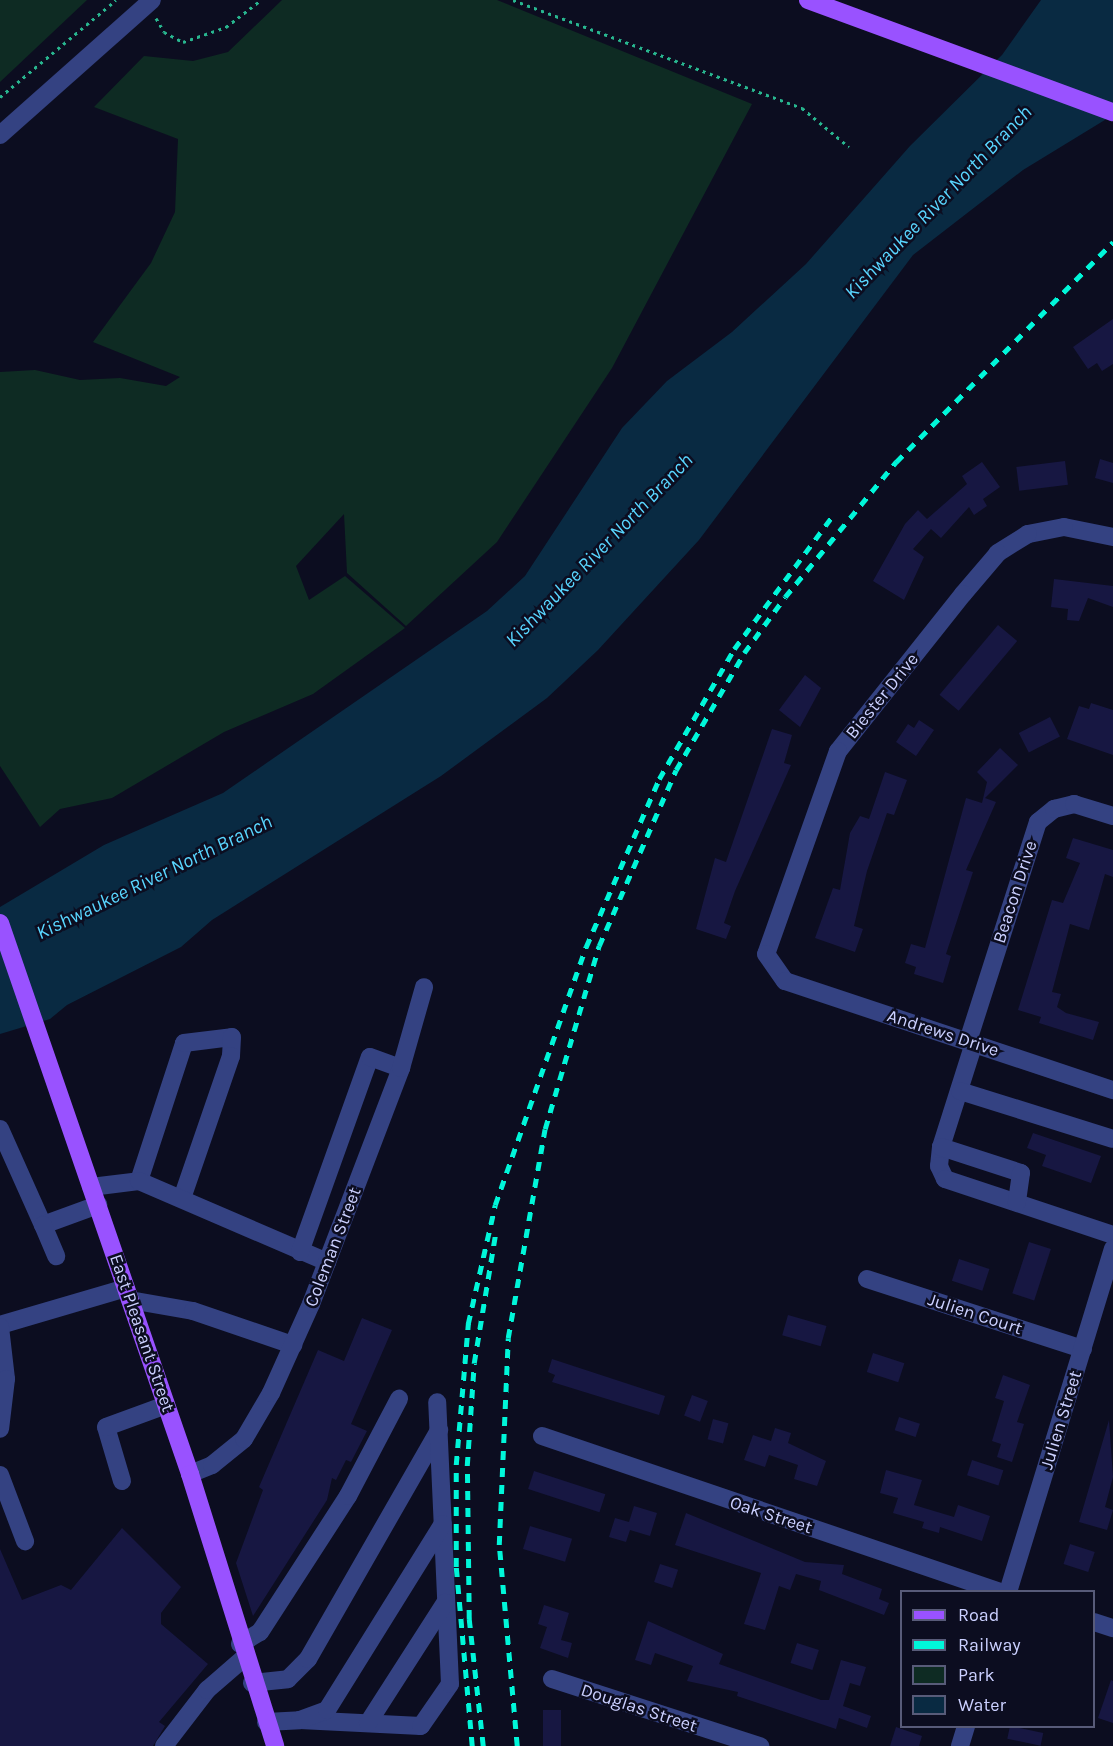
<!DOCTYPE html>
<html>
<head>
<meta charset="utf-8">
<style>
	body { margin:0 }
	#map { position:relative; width:1113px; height:1746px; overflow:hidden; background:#0c0d20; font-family:Karla,sans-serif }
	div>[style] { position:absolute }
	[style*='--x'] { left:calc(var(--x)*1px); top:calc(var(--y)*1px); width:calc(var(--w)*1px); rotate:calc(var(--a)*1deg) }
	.green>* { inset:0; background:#0e2b23 }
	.water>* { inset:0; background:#092a42 }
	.building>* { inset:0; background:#171742; transform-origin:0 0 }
	.path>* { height:3px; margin-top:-1.5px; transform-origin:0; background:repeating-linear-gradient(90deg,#28b68f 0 3px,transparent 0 7.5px) }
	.minor>* { height:18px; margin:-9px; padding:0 9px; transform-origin:9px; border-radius:9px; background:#344282 }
	.major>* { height:18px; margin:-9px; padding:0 9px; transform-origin:9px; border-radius:9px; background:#9952ff }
	.rail>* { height:4.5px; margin-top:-2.25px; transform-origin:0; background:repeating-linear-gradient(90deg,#00f6d9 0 9px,transparent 0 17px) }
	span { translate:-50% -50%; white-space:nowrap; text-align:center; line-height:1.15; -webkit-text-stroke:5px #0c0d20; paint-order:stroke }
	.street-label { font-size:18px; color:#cbd0ff }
	.water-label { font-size:20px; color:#59d6ff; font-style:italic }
	.legend { position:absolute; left:900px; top:1590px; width:195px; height:138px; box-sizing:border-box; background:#0c0d20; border:2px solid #585b79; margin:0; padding:8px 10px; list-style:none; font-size:18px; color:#cbd0ff }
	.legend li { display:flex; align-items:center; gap:12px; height:30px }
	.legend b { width:30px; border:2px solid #585b79 }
</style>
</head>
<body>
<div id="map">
	<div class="green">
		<div style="clip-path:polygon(0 0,87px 0,0 82px)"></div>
		<div style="clip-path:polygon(282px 0,497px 0,752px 104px,612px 368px,497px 542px,406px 626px,347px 573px,344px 514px,296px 566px,309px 600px,345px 576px,405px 628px,313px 694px,224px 732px,112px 798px,60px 809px,40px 827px,0 766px,0 372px,35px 370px,80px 380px,120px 378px,166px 386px,180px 377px,93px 342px,151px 263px,175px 212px,178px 139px,94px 107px,144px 56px,193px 61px,228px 52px)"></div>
	</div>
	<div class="water">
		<div style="clip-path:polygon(1041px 0,1113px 0,1113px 115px,1023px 170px,913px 255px,699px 540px,598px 650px,547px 698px,441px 776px,212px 920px,181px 947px,67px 1005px,50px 1019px,0 1034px,0 907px,104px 845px,223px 793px,487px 611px,525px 576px,622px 428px,667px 381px,732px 332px,806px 264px,910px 146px,1002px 55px)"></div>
	</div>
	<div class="building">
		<div style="clip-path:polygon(1113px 319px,1113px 364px,1102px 371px,1097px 363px,1088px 369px,1073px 347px)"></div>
		<div style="clip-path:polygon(1100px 459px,1113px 463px,1113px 483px,1095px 478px)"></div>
		<div style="left:1065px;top:461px;width:24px;height:49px;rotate:83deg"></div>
		<div style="clip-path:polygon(982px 462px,1000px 487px,983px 499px,987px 506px,974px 515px,969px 507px,941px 538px,931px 529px,913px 549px,924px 557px,904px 600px,873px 581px,905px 524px,918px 510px,927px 519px,967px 484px,962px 476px)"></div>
		<div style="clip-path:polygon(1054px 579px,1113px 586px,1113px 607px,1088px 598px,1079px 621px,1067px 620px,1068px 609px,1051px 607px)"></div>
		<div style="left:998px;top:625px;width:25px;height:91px;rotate:40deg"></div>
		<div style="clip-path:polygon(805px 675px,821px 688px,800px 727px,779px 710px)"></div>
		<div style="clip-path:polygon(1091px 703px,1113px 710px,1113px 755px,1067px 739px,1079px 706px,1089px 709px)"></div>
		<div style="left:1050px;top:717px;width:22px;height:35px;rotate:63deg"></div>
		<div style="clip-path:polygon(919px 720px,934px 730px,916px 756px,896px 742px,908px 724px,914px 728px)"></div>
		<div style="clip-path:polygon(772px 729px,792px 735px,784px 763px,791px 765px,735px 891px,724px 923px,731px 926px,726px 939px,696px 929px,715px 858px,726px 862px)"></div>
		<div style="clip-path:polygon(1000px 748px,1018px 765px,985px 798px,996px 802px,966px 870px,973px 872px,946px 954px,951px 956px,943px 983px,914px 974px,916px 967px,905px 963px,911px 944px,925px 948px,966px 798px,982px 803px,987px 782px,977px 772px)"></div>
		<div style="clip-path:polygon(885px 772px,907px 780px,894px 815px,887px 813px,867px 871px,854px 926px,863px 929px,855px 952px,815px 938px,833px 888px,840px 890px,850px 833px,860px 816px,869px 819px)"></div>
		<div style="clip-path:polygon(1073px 838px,1113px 850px,1113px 877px,1105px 874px,1089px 930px,1070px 924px,1052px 992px,1061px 994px,1057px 1007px,1066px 1013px,1099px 1022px,1093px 1040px,1039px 1023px,1041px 1017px,1018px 1010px,1052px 900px,1063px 903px,1080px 863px,1066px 858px)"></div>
		<div style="clip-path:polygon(1033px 1133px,1101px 1156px,1091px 1183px,1042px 1166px,1046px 1155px,1027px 1148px)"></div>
		<div style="left:1029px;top:1242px;width:23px;height:54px;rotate:18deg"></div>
		<div style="left:959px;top:1259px;width:32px;height:23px;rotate:18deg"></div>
		<div style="left:788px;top:1315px;width:40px;height:21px;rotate:16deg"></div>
		<div style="clip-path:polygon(362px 1318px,392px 1330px,351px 1424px,367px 1431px,351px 1462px,346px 1460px,336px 1480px,332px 1478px,327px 1500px,253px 1616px,236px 1563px,263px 1490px,259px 1487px,318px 1350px,344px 1361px)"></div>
		<div style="left:873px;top:1353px;width:33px;height:20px;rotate:18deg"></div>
		<div style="clip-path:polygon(552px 1359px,665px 1396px,659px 1415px,552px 1382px,555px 1375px,548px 1372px)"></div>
		<div style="clip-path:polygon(1003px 1375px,1030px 1385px,1017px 1422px,1024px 1424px,1012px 1462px,997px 1457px,1001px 1444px,992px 1441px,1004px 1401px,995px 1398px)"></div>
		<div style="left:692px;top:1395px;width:17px;height:22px;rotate:21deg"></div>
		<div style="left:899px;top:1417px;width:22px;height:14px;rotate:18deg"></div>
		<div style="left:713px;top:1419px;width:16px;height:21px;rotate:15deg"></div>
		<div style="clip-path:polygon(1109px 1420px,1113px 1477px,1105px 1507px,1113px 1510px,1107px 1530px,1079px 1522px)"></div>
		<div style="clip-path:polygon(775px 1428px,791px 1433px,788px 1443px,826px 1461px,817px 1486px,794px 1479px,798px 1465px,769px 1455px,765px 1467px,744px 1460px,753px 1435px,771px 1441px)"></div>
		<div style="left:972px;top:1460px;width:33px;height:16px;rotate:18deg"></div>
		<div style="clip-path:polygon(886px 1470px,922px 1480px,914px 1505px,954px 1517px,958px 1505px,990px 1516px,982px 1541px,940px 1527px,939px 1533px,922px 1528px,924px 1522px,893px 1513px,898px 1498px,880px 1493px)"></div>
		<div style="left:534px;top:1471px;width:75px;height:19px;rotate:18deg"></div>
		<div style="clip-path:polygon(634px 1506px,657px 1513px,650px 1536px,630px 1530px,626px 1542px,609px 1537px,615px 1518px,629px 1522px)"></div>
		<div style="clip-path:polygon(686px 1513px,805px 1562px,844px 1565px,842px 1574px,882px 1589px,879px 1599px,889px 1603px,884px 1615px,819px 1590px,821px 1581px,796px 1574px,790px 1590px,779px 1586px,765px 1630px,744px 1624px,761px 1573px,675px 1545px)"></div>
		<div style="left:530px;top:1526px;width:44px;height:24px;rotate:17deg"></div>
		<div style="clip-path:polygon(122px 1528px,181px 1587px,161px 1613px,161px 1624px,208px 1664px,159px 1722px,165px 1726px,153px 1746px,0 1746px,0 1549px,22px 1600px,61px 1585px,71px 1590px)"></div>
		<div style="left:1070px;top:1544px;width:26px;height:21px;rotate:18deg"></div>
		<div style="left:660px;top:1564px;width:19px;height:19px;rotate:18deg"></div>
		<div style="clip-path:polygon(544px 1605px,569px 1613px,561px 1640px,572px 1643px,568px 1658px,540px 1648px,547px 1627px,538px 1624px)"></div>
		<div style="clip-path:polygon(648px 1621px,723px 1654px,719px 1664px,821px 1700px,829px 1700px,841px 1660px,866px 1667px,860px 1686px,850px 1683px,843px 1706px,871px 1716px,867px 1728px,839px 1718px,836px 1729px,737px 1696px,738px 1692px,687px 1681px,693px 1666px,655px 1653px,651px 1665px,635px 1660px)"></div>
		<div style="left:797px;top:1643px;width:23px;height:21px;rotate:18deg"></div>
		<div style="clip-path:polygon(1111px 1680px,1113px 1681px,1113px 1723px,1098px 1718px)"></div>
		<div style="left:543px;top:1710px;width:18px;height:36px"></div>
		<div style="left:1010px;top:1726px;width:34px;height:13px;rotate:12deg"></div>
		<div style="clip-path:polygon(896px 1727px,922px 1736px,919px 1746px,890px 1746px)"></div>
	</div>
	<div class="path">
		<div style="--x:513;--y:0;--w:309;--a:20.5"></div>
		<div style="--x:802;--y:108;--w:61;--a:39.7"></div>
		<div style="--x:156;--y:18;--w:16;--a:60"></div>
		<div style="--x:164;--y:32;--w:21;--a:28"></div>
		<div style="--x:183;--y:42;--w:46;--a:-19.2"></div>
		<div style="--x:226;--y:27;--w:44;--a:-37.6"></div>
		<div style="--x:0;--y:97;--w:151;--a:-39.9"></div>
	</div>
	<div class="minor">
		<div style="--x:0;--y:135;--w:203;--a:-41.6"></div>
		<div style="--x:1113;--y:537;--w:50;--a:-168.5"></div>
		<div style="--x:1064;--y:527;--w:37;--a:169"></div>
		<div style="--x:1028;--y:534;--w:36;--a:148"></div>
		<div style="--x:998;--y:553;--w:54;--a:130.5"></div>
		<div style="--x:963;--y:594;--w:201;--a:128.5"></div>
		<div style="--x:838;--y:751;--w:215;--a:109.5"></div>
		<div style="--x:766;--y:954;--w:33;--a:55"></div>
		<div style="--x:785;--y:981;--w:346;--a:18.4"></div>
		<div style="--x:968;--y:1041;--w:230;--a:-72.3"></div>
		<div style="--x:1038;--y:822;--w:21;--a:-39"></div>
		<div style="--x:1054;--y:809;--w:21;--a:-14"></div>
		<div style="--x:1074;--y:804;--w:41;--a:17.1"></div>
		<div style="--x:974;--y:1043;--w:109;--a:107.6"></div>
		<div style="--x:941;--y:1147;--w:19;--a:96"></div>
		<div style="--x:939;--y:1166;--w:14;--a:65"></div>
		<div style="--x:945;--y:1179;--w:177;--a:18.4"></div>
		<div style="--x:960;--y:1091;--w:160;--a:17.4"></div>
		<div style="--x:0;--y:1129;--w:105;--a:65.9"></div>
		<div style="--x:43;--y:1225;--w:59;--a:-20"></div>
		<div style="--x:941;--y:1147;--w:84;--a:18"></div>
		<div style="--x:1021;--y:1173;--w:30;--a:98"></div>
		<div style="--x:139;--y:1181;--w:145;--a:-71.9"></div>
		<div style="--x:184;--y:1043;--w:48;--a:-7.1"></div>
		<div style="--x:232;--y:1037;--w:19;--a:93"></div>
		<div style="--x:231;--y:1056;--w:150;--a:109"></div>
		<div style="--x:91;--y:1187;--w:48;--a:-7.1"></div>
		<div style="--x:139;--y:1181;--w:205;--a:23.3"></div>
		<div style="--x:43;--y:1225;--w:34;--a:67"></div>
		<div style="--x:300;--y:1252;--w:207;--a:-70.3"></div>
		<div style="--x:370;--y:1057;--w:33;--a:20"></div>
		<div style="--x:867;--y:1279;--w:227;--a:18"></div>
		<div style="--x:130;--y:1300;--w:64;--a:9.9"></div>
		<div style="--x:193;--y:1311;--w:106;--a:18.8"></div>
		<div style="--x:0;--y:1325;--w:131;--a:-16.4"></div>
		<div style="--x:0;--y:1327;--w:52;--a:83.4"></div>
		<div style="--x:6;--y:1379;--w:50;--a:96.8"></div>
		<div style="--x:542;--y:1436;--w:485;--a:18.8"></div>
		<div style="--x:190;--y:1474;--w:24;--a:-22"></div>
		<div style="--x:212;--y:1465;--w:41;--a:-39.1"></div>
		<div style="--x:244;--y:1439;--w:53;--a:-59.6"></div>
		<div style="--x:271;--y:1393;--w:98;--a:-65.8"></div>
		<div style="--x:311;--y:1304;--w:253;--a:-69.1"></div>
		<div style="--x:401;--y:1068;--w:84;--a:-74.1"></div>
		<div style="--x:0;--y:1475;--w:71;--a:69.3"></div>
		<div style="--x:122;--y:1481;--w:56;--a:-106.5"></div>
		<div style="--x:106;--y:1427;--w:64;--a:-20.1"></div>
		<div style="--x:1008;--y:1592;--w:359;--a:-73"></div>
		<div style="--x:1094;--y:1622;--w:20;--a:18"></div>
		<div style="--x:240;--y:1644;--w:23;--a:-31"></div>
		<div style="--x:260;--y:1632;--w:162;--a:-57.1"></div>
		<div style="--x:348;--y:1496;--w:110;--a:-62.3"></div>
		<div style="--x:552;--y:1679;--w:219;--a:17.9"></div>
		<div style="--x:252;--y:1683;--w:36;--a:-6"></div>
		<div style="--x:288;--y:1679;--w:28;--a:-45"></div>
		<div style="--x:308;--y:1659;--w:264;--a:-60.2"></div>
		<div style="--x:300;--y:1720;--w:121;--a:2.8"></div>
		<div style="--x:421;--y:1726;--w:51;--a:-55.4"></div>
		<div style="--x:450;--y:1684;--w:282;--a:-92.6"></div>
		<div style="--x:266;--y:1722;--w:34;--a:-3"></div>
		<div style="--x:300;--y:1720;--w:29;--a:-20"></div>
		<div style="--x:327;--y:1710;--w:219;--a:-58.1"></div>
		<div style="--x:368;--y:1723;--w:143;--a:-57.3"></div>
		<div style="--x:164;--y:1746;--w:71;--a:-52.5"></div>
		<div style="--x:207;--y:1690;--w:49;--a:-40.9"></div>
		<div style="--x:960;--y:1746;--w:21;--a:-73"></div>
	</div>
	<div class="major">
		<div style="--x:808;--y:0;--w:325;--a:20.2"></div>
		<div style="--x:0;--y:923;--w:583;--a:70.97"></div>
		<div style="--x:190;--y:1474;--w:285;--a:72.6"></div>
	</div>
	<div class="rail">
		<div style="--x:472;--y:1746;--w:180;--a:-95.1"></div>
		<div style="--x:456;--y:1567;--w:102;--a:-90"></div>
		<div style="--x:456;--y:1465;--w:142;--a:-85.1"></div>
		<div style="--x:468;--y:1324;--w:122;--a:-77.2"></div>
		<div style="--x:495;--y:1205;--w:274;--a:-70.6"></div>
		<div style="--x:586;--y:947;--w:183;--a:-66.5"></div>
		<div style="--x:659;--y:779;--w:150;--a:-60"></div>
		<div style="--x:734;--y:649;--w:163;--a:-53.5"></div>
		<div style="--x:483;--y:1746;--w:128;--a:-96.3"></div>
		<div style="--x:469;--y:1619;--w:153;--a:-90.7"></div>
		<div style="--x:467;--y:1466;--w:103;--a:-86.1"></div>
		<div style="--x:474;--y:1363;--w:135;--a:-80.6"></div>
		<div style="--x:517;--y:1746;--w:202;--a:-95.1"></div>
		<div style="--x:499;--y:1545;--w:207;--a:-87.5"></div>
		<div style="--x:508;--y:1338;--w:212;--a:-80"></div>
		<div style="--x:545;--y:1129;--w:191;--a:-73.6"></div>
		<div style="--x:599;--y:946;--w:192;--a:-66.4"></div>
		<div style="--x:676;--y:770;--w:135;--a:-59.8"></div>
		<div style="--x:744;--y:653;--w:69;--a:-53.8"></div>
		<div style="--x:785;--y:597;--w:175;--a:-50.6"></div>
		<div style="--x:896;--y:462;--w:309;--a:-45.4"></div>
	</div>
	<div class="street-label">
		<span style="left:882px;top:696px;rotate:-51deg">Biester Drive</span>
		<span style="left:1015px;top:892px;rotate:-72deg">Beacon Drive</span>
		<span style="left:943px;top:1033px;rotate:18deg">Andrews Drive</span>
		<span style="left:333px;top:1247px;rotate:-69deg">Coleman Street</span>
		<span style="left:975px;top:1314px;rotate:18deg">Julien Court</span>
		<span style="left:142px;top:1333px;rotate:71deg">East Pleasant Street</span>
		<span style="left:1061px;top:1420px;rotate:-73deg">Julien Street</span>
		<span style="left:771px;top:1515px;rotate:18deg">Oak Street</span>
		<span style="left:639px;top:1708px;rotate:18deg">Douglas Street</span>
	</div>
	<div class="water-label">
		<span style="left:938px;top:202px;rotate:-46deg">Kishwaukee River North Branch</span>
		<span style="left:599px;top:550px;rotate:-46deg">Kishwaukee River North Branch</span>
		<span style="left:154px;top:877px;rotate:-26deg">Kishwaukee River North Branch</span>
	</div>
	<ul class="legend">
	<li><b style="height:8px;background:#9952ff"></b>Road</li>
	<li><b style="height:8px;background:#00f6d9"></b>Railway</li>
	<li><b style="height:16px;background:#0e2b23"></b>Park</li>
	<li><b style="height:16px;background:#092a42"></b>Water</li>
	</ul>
</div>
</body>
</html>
